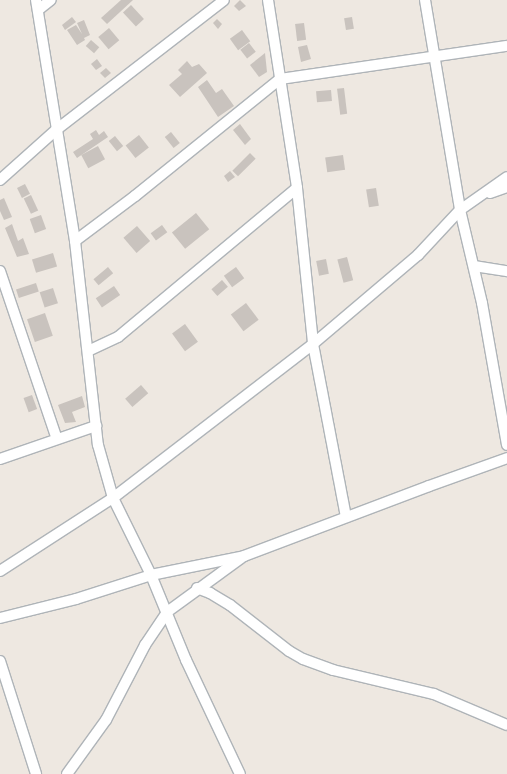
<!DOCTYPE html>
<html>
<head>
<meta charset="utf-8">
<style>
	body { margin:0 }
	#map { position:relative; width:507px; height:774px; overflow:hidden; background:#eee8e1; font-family:Karla,sans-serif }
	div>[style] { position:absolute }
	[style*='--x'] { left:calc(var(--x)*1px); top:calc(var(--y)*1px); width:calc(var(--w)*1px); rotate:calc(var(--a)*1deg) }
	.building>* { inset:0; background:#c9c3be; transform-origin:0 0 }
	.roads { filter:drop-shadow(1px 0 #afb4b8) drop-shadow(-1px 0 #afb4b8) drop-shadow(0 1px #afb4b8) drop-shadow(0 -1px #afb4b8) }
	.street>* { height:10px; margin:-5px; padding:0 5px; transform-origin:5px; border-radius:5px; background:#fff }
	span { translate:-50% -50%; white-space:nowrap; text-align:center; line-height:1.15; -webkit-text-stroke:3px #fff; paint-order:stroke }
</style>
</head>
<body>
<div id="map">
	<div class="building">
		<div style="clip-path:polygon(121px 0,133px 0,107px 24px,101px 18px)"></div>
		<div style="clip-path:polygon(240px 0,246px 6px,239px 11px,234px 6px)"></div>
		<div style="left:131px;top:5px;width:19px;height:11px;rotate:47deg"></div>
		<div style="clip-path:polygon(72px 17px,76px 22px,65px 30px,62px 25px)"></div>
		<div style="left:352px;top:17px;width:12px;height:8px;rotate:81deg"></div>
		<div style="clip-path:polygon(217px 19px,222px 24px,218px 29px,213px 23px)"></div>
		<div style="clip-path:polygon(84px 20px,90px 35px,84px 38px,85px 40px,77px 45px,67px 30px,76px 25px,82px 34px,77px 23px)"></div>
		<div style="left:304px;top:23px;width:17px;height:9px;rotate:83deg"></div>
		<div style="left:109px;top:28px;width:16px;height:14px;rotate:50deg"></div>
		<div style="left:242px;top:30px;width:14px;height:15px;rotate:54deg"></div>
		<div style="left:91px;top:40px;width:11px;height:8px;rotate:41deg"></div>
		<div style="left:249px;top:43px;width:11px;height:11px;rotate:52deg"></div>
		<div style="clip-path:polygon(307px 45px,311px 59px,301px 62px,298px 47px)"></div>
		<div style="clip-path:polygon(265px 53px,267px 72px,259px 77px,250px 65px)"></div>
		<div style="clip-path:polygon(97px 59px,102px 66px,96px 70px,91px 64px)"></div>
		<div style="clip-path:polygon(187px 61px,192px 67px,199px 64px,207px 73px,180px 97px,169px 85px,182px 74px,178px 70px)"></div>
		<div style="clip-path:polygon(106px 68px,111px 73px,105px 78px,100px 73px)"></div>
		<div style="clip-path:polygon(207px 80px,216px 93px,222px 89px,234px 106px,218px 117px,198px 87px)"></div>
		<div style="left:344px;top:88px;width:26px;height:7px;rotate:83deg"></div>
		<div style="left:331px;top:90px;width:11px;height:15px;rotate:85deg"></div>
		<div style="clip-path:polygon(240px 124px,251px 139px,245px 145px,233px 130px)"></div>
		<div style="clip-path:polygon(96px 130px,99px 135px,104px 131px,108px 137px,77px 158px,73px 152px,93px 139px,90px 134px)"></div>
		<div style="left:171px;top:132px;width:14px;height:8px;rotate:51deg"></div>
		<div style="left:139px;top:135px;width:16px;height:17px;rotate:52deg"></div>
		<div style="left:115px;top:136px;width:13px;height:8px;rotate:51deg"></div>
		<div style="left:98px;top:146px;width:15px;height:19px;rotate:62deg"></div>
		<div style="left:250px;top:153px;width:8px;height:25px;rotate:45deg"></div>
		<div style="left:343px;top:155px;width:15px;height:18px;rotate:82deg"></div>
		<div style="clip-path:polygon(230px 171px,235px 177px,228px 182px,224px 176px)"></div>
		<div style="left:25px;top:184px;width:11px;height:9px;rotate:63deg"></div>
		<div style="left:376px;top:188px;width:18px;height:10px;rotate:81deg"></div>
		<div style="left:31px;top:195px;width:17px;height:8px;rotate:65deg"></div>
		<div style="clip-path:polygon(4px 198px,12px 217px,4px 220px,0 211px,0 200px)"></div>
		<div style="left:196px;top:213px;width:21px;height:31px;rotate:51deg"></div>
		<div style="left:41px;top:215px;width:15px;height:12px;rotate:70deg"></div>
		<div style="clip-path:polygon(12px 224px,18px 241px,23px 238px,29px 254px,17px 257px,5px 228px)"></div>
		<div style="left:162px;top:225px;width:9px;height:14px;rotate:54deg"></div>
		<div style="left:137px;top:226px;width:20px;height:18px;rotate:49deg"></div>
		<div style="left:53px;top:253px;width:14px;height:22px;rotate:73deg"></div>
		<div style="left:347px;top:257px;width:24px;height:10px;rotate:75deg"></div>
		<div style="left:326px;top:259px;width:15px;height:10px;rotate:79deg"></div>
		<div style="left:108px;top:267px;width:8px;height:19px;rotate:50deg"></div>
		<div style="left:236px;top:267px;width:14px;height:15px;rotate:54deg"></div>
		<div style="left:222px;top:280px;width:9px;height:14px;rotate:49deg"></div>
		<div style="left:36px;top:283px;width:9px;height:21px;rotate:72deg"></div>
		<div style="left:114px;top:286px;width:11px;height:22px;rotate:56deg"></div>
		<div style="left:53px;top:288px;width:16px;height:14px;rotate:72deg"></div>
		<div style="left:246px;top:303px;width:21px;height:19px;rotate:53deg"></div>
		<div style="left:45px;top:313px;width:24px;height:19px;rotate:71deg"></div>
		<div style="left:185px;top:324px;width:22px;height:16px;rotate:54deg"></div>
		<div style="left:141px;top:385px;width:11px;height:21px;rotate:49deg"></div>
		<div style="left:32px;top:395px;width:15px;height:9px;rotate:70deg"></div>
		<div style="clip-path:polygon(82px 396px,85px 407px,72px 412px,76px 422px,65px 423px,58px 405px)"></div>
	</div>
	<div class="roads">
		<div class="street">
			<div style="--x:36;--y:0;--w:244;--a:80.8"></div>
			<div style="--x:75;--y:241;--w:205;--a:83.6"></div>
			<div style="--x:98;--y:445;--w:55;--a:74.2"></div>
			<div style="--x:113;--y:498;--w:86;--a:63.7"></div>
			<div style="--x:151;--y:575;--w:95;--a:-11.5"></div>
			<div style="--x:244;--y:556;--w:198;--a:-20.7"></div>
			<div style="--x:429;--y:486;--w:83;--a:-19.7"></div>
			<div style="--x:268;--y:0;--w:190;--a:81.2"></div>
			<div style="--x:297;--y:188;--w:157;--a:84.1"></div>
			<div style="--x:313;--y:344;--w:176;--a:79.2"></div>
			<div style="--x:425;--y:0;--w:213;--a:80.5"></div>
			<div style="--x:460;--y:210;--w:57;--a:-35.1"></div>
			<div style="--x:38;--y:10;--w:16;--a:-38"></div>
			<div style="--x:0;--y:180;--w:75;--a:-41.8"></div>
			<div style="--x:56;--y:130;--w:212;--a:-37.7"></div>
			<div style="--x:490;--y:193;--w:18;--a:-19"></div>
			<div style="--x:460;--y:210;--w:96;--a:76.7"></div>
			<div style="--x:482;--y:303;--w:144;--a:80"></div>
			<div style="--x:75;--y:241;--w:75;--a:-36.9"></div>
			<div style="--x:135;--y:196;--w:186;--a:-38.9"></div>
			<div style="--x:280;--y:79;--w:229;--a:-8.3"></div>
			<div style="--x:474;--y:266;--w:33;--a:9"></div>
			<div style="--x:0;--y:271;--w:177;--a:71.3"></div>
			<div style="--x:88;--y:351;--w:33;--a:-25"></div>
			<div style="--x:118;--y:337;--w:233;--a:-39.8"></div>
			<div style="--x:0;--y:459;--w:102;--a:-19"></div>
			<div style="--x:0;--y:571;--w:135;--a:-32.9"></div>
			<div style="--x:113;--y:498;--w:252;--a:-37.6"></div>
			<div style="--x:313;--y:344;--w:138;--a:-40.3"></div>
			<div style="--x:418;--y:255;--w:62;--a:-47"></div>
			<div style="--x:197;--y:588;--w:14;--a:21"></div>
			<div style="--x:210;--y:593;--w:23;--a:31"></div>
			<div style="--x:230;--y:605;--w:75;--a:37.9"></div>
			<div style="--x:289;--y:651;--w:16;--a:30"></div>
			<div style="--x:303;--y:659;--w:32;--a:20"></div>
			<div style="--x:333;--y:670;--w:104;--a:13.4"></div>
			<div style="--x:434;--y:694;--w:79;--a:23"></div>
			<div style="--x:0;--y:618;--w:78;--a:-14"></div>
			<div style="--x:76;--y:599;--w:79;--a:-17.7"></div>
			<div style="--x:151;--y:575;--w:92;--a:67.6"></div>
			<div style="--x:186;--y:660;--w:126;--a:64.7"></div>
			<div style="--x:0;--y:661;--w:119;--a:72.3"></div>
			<div style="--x:67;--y:774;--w:67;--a:-54.2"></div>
			<div style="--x:106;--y:720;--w:85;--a:-62.5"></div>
			<div style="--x:145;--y:645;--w:40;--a:-56"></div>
			<div style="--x:167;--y:612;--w:92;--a:-36.1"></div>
		</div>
	</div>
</div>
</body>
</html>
